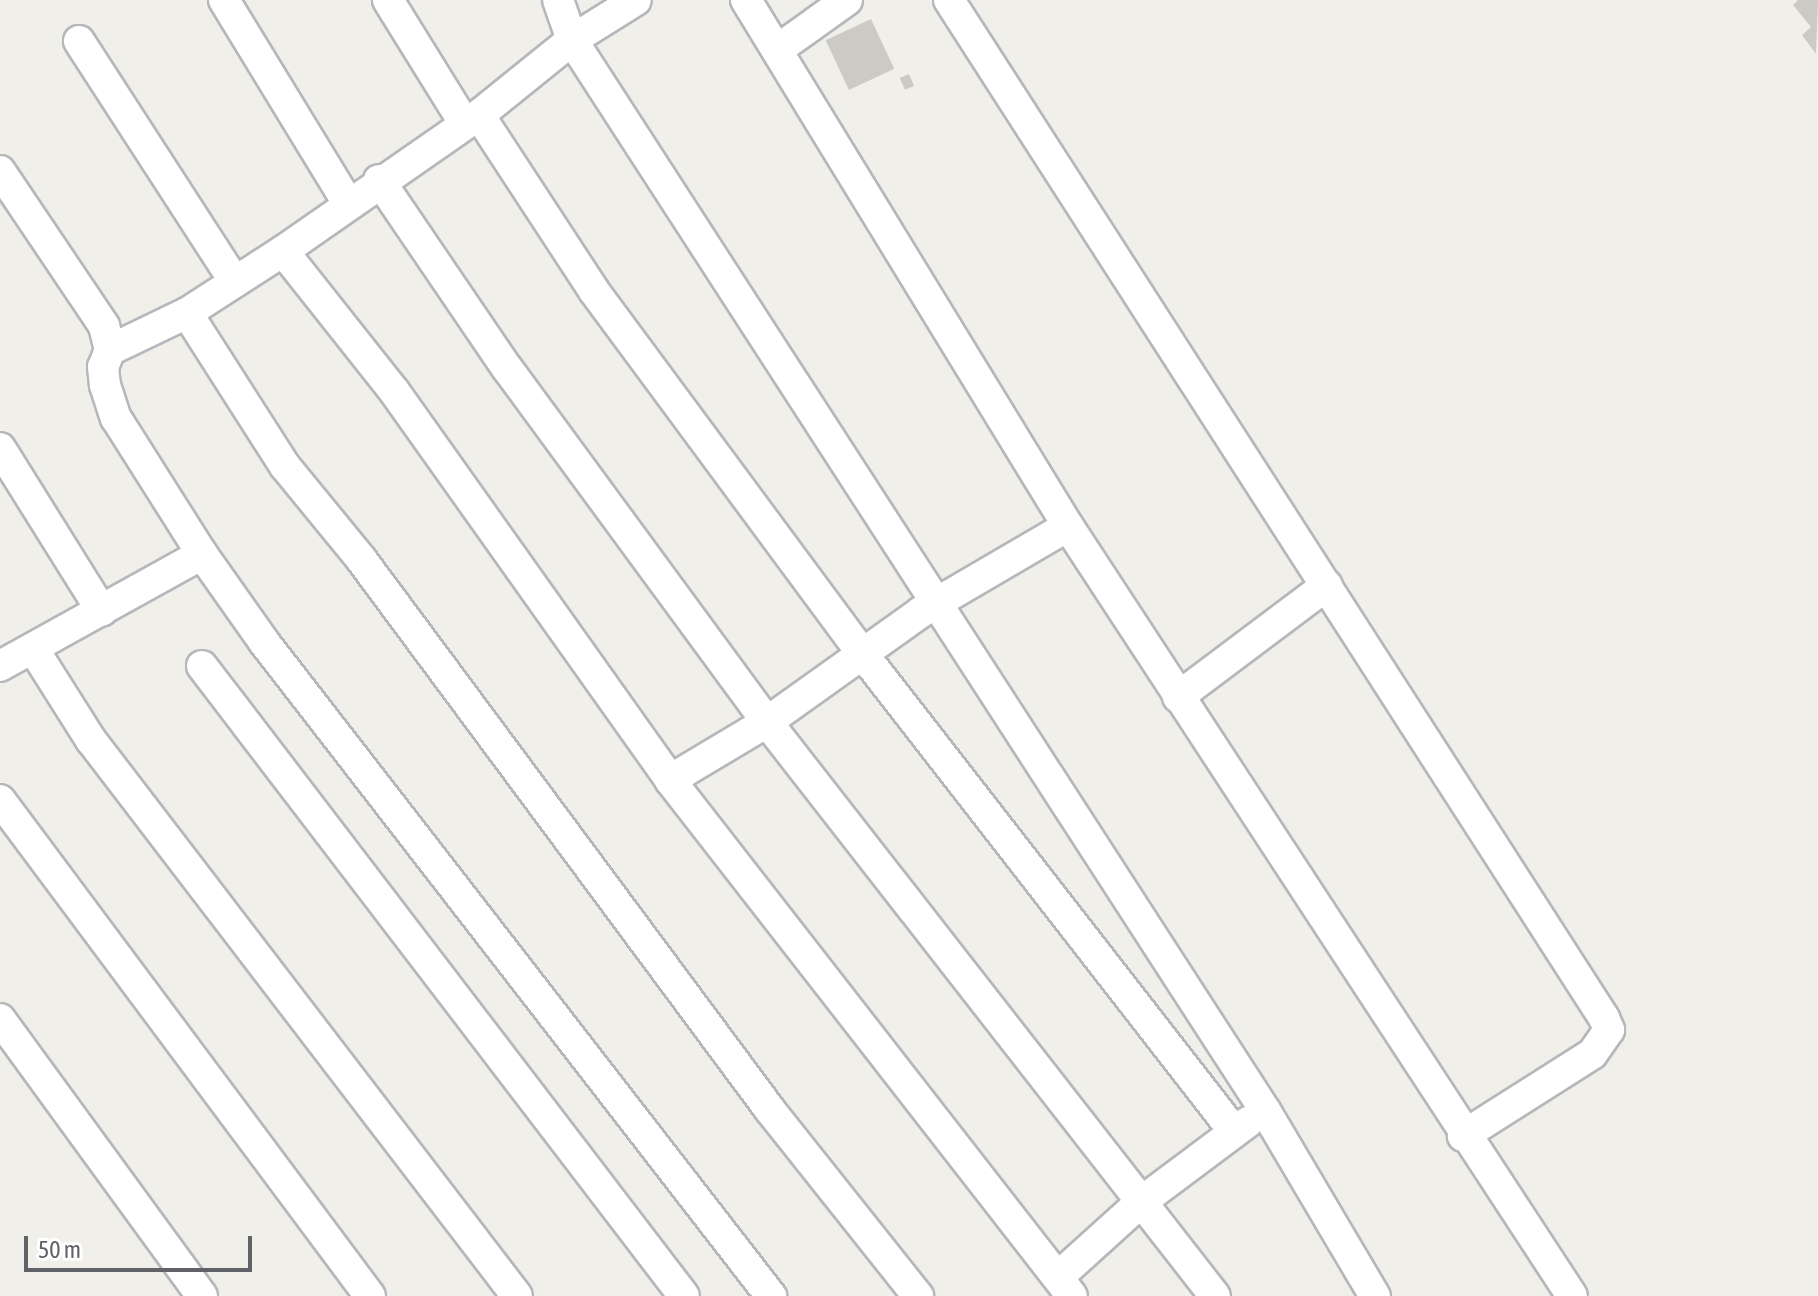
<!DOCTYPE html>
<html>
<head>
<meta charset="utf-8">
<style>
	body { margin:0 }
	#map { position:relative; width:1818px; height:1296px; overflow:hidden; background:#f0efe9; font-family:"Asap Condensed",sans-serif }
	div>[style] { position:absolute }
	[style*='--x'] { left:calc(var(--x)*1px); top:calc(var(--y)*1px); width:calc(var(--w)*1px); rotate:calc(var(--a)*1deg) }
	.building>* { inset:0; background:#cbcac5; transform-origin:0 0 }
	.roads { filter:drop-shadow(2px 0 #b6b7bb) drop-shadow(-2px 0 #b6b7bb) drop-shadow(0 2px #b6b7bb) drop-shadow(0 -2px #b6b7bb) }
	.minor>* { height:30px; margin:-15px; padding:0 15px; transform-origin:15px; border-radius:15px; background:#fff }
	span { translate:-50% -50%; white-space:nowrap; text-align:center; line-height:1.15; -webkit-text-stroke:7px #fff; paint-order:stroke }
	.scale { position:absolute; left:24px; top:1236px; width:228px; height:36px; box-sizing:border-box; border:4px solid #606267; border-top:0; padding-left:10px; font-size:24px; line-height:28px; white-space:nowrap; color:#606267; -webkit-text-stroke:6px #fff; paint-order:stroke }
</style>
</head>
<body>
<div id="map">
	<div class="building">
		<div style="clip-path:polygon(1798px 0,1818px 0,1816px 54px,1802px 35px,1811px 27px,1793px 5px)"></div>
		<div style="left:871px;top:19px;width:55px;height:50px;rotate:65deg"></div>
		<div style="left:909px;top:74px;width:13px;height:10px;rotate:67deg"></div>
	</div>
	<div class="roads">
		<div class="minor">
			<div style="--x:224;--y:0;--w:238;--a:58.6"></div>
			<div style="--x:388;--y:0;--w:146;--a:58.2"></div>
			<div style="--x:558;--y:0;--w:42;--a:70.7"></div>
			<div style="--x:572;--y:40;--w:1277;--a:57.08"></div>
			<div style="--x:1266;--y:1112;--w:214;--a:59.4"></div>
			<div style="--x:746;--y:0;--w:617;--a:58.53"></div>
			<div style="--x:1068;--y:526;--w:920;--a:56.79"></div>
			<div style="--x:949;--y:0;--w:1211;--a:57.24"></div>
			<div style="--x:1604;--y:1018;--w:13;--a:67"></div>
			<div style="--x:1609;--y:1030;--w:29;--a:125"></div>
			<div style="--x:1592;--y:1054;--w:153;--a:147.6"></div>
			<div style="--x:79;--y:41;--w:287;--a:57.1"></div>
			<div style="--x:777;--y:50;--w:86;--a:-35.5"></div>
			<div style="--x:479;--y:115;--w:210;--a:56.8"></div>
			<div style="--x:594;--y:291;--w:450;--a:53.5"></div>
			<div style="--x:862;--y:653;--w:604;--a:52.13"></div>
			<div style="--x:0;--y:171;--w:187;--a:56.1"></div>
			<div style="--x:104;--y:326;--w:25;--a:76"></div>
			<div style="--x:110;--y:350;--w:18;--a:112"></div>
			<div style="--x:103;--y:367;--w:18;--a:84"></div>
			<div style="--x:105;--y:385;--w:35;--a:72"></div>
			<div style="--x:116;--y:418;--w:161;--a:57.7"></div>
			<div style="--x:202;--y:554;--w:108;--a:54.8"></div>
			<div style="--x:264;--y:642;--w:828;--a:52.22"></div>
			<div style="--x:379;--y:180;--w:227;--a:55.8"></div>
			<div style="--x:507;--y:368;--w:439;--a:53.7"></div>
			<div style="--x:767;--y:722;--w:728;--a:52.03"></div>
			<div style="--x:283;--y:251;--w:179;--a:51.6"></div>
			<div style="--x:394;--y:391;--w:477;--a:54.6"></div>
			<div style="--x:670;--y:780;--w:654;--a:52.08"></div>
			<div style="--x:187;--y:313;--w:182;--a:57.4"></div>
			<div style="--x:285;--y:466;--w:120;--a:50.7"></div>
			<div style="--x:361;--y:559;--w:686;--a:53.41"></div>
			<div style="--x:770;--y:1110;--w:238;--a:51.5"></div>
			<div style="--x:110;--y:350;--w:85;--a:-25.7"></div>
			<div style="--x:187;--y:313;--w:114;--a:-32.9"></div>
			<div style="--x:283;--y:251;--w:239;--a:-34.8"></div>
			<div style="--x:479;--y:115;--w:119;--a:-38.9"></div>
			<div style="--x:572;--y:40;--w:75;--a:-32"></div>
			<div style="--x:0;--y:448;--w:192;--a:58"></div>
			<div style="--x:34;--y:650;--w:107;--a:57.7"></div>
			<div style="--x:91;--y:740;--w:700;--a:52.54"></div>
			<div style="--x:0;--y:666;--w:231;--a:-29"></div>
			<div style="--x:202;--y:666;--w:793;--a:52.58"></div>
			<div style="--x:1178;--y:697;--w:186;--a:-36.9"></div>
			<div style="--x:670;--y:780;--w:113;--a:-30.9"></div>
			<div style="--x:767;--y:722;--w:189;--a:-35.5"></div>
			<div style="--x:921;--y:612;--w:170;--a:-30.3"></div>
			<div style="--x:0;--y:800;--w:619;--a:53.28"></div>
			<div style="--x:0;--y:1019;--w:343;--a:53.9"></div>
			<div style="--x:1058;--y:1277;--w:112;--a:-42.1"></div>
			<div style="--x:1141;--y:1202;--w:134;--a:-36.8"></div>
		</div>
	</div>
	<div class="scale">50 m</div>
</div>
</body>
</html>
